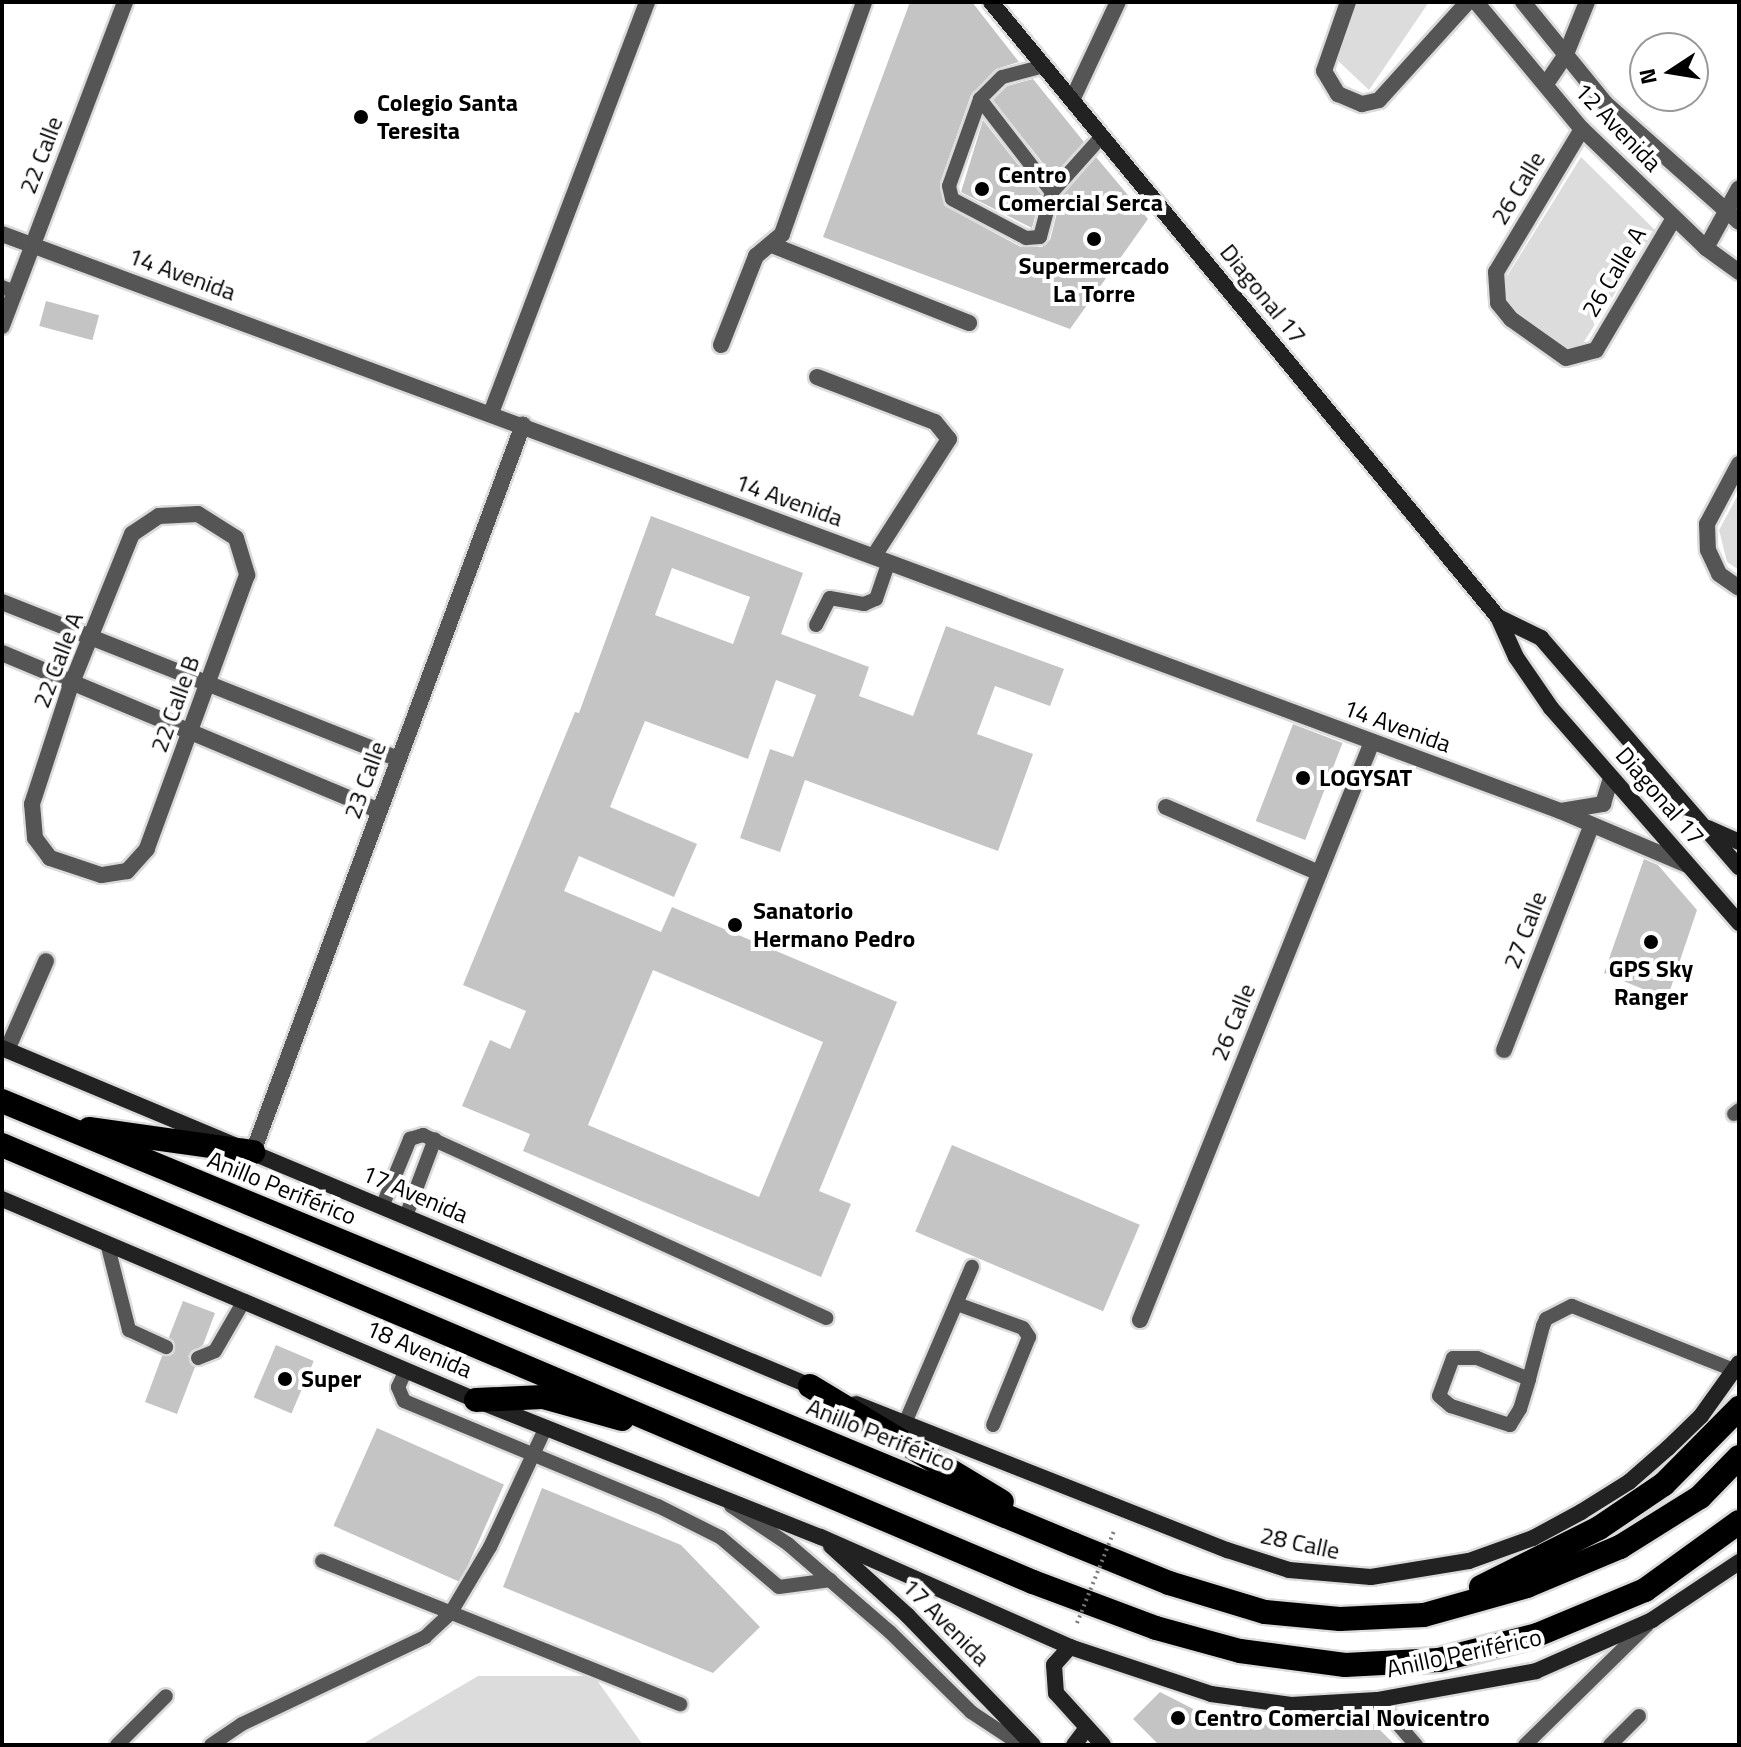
<!DOCTYPE html>
<html>
<head>
<meta charset="utf-8">
<style>
	body { margin:0 }
	#map { position:relative; width:1741px; height:1747px; overflow:hidden; background:#fff; font-family:"Titillium Web",sans-serif }
	div>[style] { position:absolute }
	[style*='--x'] { left:calc(var(--x)*1px); top:calc(var(--y)*1px); width:calc(var(--w)*1px); rotate:calc(var(--a)*1deg) }
	.green>* { inset:0; background:#dcdcdc }
	.building>* { inset:0; background:#c4c4c4; transform-origin:0 0 }
	.roads { filter:drop-shadow(2px 0 #dbdbdb) drop-shadow(-2px 0 #dbdbdb) drop-shadow(0 2px #dbdbdb) drop-shadow(0 -2px #dbdbdb) }
	.lane>* { height:14px; margin:-7px; padding:0 7px; transform-origin:7px; border-radius:7px; background:#555 }
	.street>* { height:16px; margin:-8px; padding:0 8px; transform-origin:8px; border-radius:8px; background:#555 }
	.secondary>* { height:16px; margin:-8px; padding:0 8px; transform-origin:8px; border-radius:8px; background:#222 }
	.highway>* { height:24px; margin:-12px; padding:0 12px; transform-origin:12px; border-radius:12px; background:#000 }
	.path-bridge>* { height:4px; margin-top:-2px; transform-origin:0; background:repeating-linear-gradient(90deg,#777 0 2px,transparent 0 6px) }
	.dots>* { width:22px; height:22px; translate:-50% -50%; box-sizing:border-box; border:4px solid #fff; border-radius:50% }
	span { translate:-50% -50%; white-space:nowrap; text-align:center; line-height:1.15; -webkit-text-stroke:8px #fff; paint-order:stroke }
	.poi-label { font-size:24px; color:#000; font-weight:700 }
	.left { translate:0 -50%; text-align:left }
	.street-label { font-size:24px; color:#000 }
	.frame { position:absolute; inset:0; border:4px solid #000; pointer-events:none }
	.north { position:absolute; left:1629px; top:32px; width:80px; height:80px; box-sizing:border-box; background:#fff; border:2px solid #999; border-radius:50%; rotate:258deg; font-size:22px; font-weight:700; line-height:32px; text-align:center; color:#000 }
	.north::after { content:''; display:block; margin:auto; width:28px; height:36px; background:#000; clip-path:polygon(50% 0,100% 100%,50% 72%,0 100%) }
</style>
</head>
<body>
<div id="map">
	<div class="green">
		<div style="clip-path:polygon(1356px 2px,1429px 2px,1369px 90px,1334px 57px)"></div>
		<div style="clip-path:polygon(1581px 157px,1655px 230px,1573px 359px,1554px 363px,1496px 315px,1494px 297px)"></div>
		<div style="clip-path:polygon(1739px 493px,1739px 570px,1727px 562px,1719px 530px)"></div>
		<div style="clip-path:polygon(478px 1676px,594px 1676px,643px 1745px,361px 1745px)"></div>
	</div>
	<div class="building">
		<div style="clip-path:polygon(910px 2px,972px 2px,1019px 62px,996px 69px,971px 95px,940px 183px,945px 206px,1021px 247px,1042px 247px,1050px 240px,1061px 197px,1096px 157px,1148px 219px,1070px 329px,823px 237px)"></div>
		<div style="clip-path:polygon(1033px 79px,1084px 142px,1053px 176px,993px 100px,1007px 86px)"></div>
		<div style="clip-path:polygon(983px 120px,1041px 194px,1032px 228px,961px 192px)"></div>
		<div style="left:46px;top:301px;width:55px;height:26px;rotate:15deg"></div>
		<div style="clip-path:polygon(evenodd,651px 516px,803px 573px,781px 634px,869px 667px,859px 696px,913px 716px,946px 626px,1064px 669px,1050px 706px,995px 686px,977px 734px,1033px 754px,998px 851px,805px 780px,780px 852px,740px 838px,770px 749px,793px 757px,816px 695px,776px 680px,748px 759px,645px 721px,610px 807px,697px 844px,674px 897px,579px 856px,564px 891px,661px 932px,672px 907px,897px 1002px,819px 1191px,851px 1204px,821px 1277px,523px 1151px,530px 1134px,462px 1106px,490px 1040px,510px 1049px,526px 1011px,463px 985px,575px 712px,579px 713px,651px 516px,672px 568px,750px 597px,733px 644px,655px 615px,672px 568px,651px 516px,653px 970px,823px 1042px,759px 1197px,588px 1125px,653px 970px)"></div>
		<div style="left:1293px;top:724px;width:53px;height:104px;rotate:21deg"></div>
		<div style="clip-path:polygon(1644px 859px,1658px 865px,1697px 910px,1667px 999px,1604px 973px)"></div>
		<div style="left:952px;top:1145px;width:204px;height:94px;rotate:23deg"></div>
		<div style="clip-path:polygon(183px 1301px,215px 1313px,203px 1345px,188px 1356px,195px 1367px,177px 1414px,145px 1402px,162px 1356px,175px 1350px,169px 1337px)"></div>
		<div style="left:276px;top:1345px;width:41px;height:57px;rotate:23deg"></div>
		<div style="left:377px;top:1428px;width:139px;height:107px;rotate:24deg"></div>
		<div style="clip-path:polygon(542px 1488px,681px 1545px,760px 1627px,713px 1673px,503px 1587px)"></div>
		<div style="clip-path:polygon(1160px 1692px,1209px 1717px,1306px 1728px,1370px 1720px,1395px 1745px,1159px 1745px,1133px 1719px)"></div>
	</div>
	<div class="roads">
		<div class="lane">
			<div style="--x:1044;--y:66;--w:43;--a:165.3"></div>
			<div style="--x:1002;--y:77;--w:31;--a:135"></div>
			<div style="--x:980;--y:99;--w:92;--a:109.6"></div>
			<div style="--x:949;--y:186;--w:13;--a:77"></div>
			<div style="--x:952;--y:199;--w:84;--a:27.8"></div>
			<div style="--x:1026;--y:238;--w:14;--a:-4"></div>
			<div style="--x:1040;--y:237;--w:47;--a:-75.1"></div>
			<div style="--x:1052;--y:192;--w:75;--a:-48.2"></div>
			<div style="--x:980;--y:99;--w:118;--a:52.3"></div>
			<div style="--x:2;--y:287;--w:14;--a:21"></div>
			<div style="--x:816;--y:625;--w:30;--a:-63"></div>
			<div style="--x:830;--y:598;--w:35;--a:10"></div>
			<div style="--x:864;--y:604;--w:13;--a:-23"></div>
			<div style="--x:876;--y:599;--w:39;--a:-71"></div>
			<div style="--x:1734;--y:1114;--w:6;--a:-39"></div>
			<div style="--x:382;--y:1207;--w:74;--a:-67.6"></div>
			<div style="--x:410;--y:1139;--w:14;--a:-17"></div>
			<div style="--x:423;--y:1135;--w:443;--a:24.4"></div>
			<div style="--x:406;--y:1216;--w:82;--a:-69.4"></div>
			<div style="--x:107;--y:1243;--w:90;--a:75.8"></div>
			<div style="--x:129;--y:1330;--w:41;--a:24.7"></div>
			<div style="--x:957;--y:1304;--w:70;--a:20"></div>
			<div style="--x:1023;--y:1328;--w:11;--a:56"></div>
			<div style="--x:1029;--y:1337;--w:95;--a:112.2"></div>
			<div style="--x:198;--y:1358;--w:18;--a:-22"></div>
			<div style="--x:215;--y:1351;--w:58;--a:-59.9"></div>
			<div style="--x:406;--y:1370;--w:19;--a:115"></div>
			<div style="--x:398;--y:1387;--w:15;--a:67"></div>
			<div style="--x:404;--y:1401;--w:275;--a:22.5"></div>
			<div style="--x:658;--y:1506;--w:69;--a:26.6"></div>
			<div style="--x:720;--y:1537;--w:77;--a:40.3"></div>
			<div style="--x:779;--y:1587;--w:52;--a:-7.7"></div>
			<div style="--x:1529;--y:1379;--w:56;--a:-158"></div>
			<div style="--x:1477;--y:1358;--w:24;--a:180"></div>
			<div style="--x:1453;--y:1358;--w:40;--a:110.2"></div>
			<div style="--x:1439;--y:1396;--w:16;--a:40"></div>
			<div style="--x:1451;--y:1406;--w:62;--a:17.9"></div>
			<div style="--x:1510;--y:1425;--w:19;--a:-58"></div>
			<div style="--x:1520;--y:1409;--w:31;--a:-73"></div>
			<div style="--x:1529;--y:1379;--w:55;--a:-75.2"></div>
			<div style="--x:1543;--y:1326;--w:8;--a:-67"></div>
			<div style="--x:1546;--y:1319;--w:29;--a:-27"></div>
			<div style="--x:1572;--y:1306;--w:174;--a:21.6"></div>
			<div style="--x:905;--y:1423;--w:170;--a:-66.8"></div>
			<div style="--x:731;--y:1506;--w:69;--a:33.7"></div>
			<div style="--x:788;--y:1544;--w:135;--a:40.8"></div>
			<div style="--x:890;--y:1632;--w:114;--a:44.6"></div>
			<div style="--x:971;--y:1712;--w:60;--a:33.4"></div>
			<div style="--x:322;--y:1561;--w:386;--a:21.8"></div>
			<div style="--x:1377;--y:1700;--w:60;--a:49.1"></div>
			<div style="--x:117;--y:1745;--w:69;--a:-45"></div>
			<div style="--x:211;--y:1745;--w:37;--a:-34"></div>
			<div style="--x:242;--y:1724;--w:203;--a:-25.4"></div>
			<div style="--x:425;--y:1637;--w:34;--a:-43"></div>
			<div style="--x:450;--y:1614;--w:78;--a:-59.2"></div>
			<div style="--x:490;--y:1547;--w:132;--a:-65"></div>
			<div style="--x:1525;--y:1745;--w:171;--a:-44.5"></div>
			<div style="--x:1610;--y:1745;--w:41;--a:-45"></div>
		</div>
		<div class="street">
			<div style="--x:1348;--y:2;--w:73;--a:109.2"></div>
			<div style="--x:1324;--y:71;--w:27;--a:59"></div>
			<div style="--x:1338;--y:94;--w:26;--a:23"></div>
			<div style="--x:1362;--y:104;--w:17;--a:-13"></div>
			<div style="--x:1379;--y:100;--w:132;--a:-47.8"></div>
			<div style="--x:1476;--y:2;--w:165;--a:50.2"></div>
			<div style="--x:1582;--y:129;--w:172;--a:43.8"></div>
			<div style="--x:1706;--y:248;--w:41;--a:36"></div>
			<div style="--x:1523;--y:2;--w:130;--a:50.9"></div>
			<div style="--x:1605;--y:103;--w:179;--a:41.6"></div>
			<div style="--x:1546;--y:84;--w:36;--a:-56"></div>
			<div style="--x:1566;--y:54;--w:56;--a:-68"></div>
			<div style="--x:1072;--y:100;--w:108;--a:-64.9"></div>
			<div style="--x:1582;--y:129;--w:167;--a:121"></div>
			<div style="--x:1496;--y:272;--w:31;--a:86"></div>
			<div style="--x:1498;--y:303;--w:21;--a:51"></div>
			<div style="--x:1511;--y:319;--w:67;--a:35.3"></div>
			<div style="--x:1566;--y:358;--w:31;--a:-15"></div>
			<div style="--x:1596;--y:350;--w:153;--a:-59.4"></div>
			<div style="--x:2;--y:234;--w:1661;--a:20.32"></div>
			<div style="--x:1560;--y:811;--w:138;--a:23"></div>
			<div style="--x:772;--y:245;--w:212;--a:21.6"></div>
			<div style="--x:1706;--y:248;--w:68;--a:-61.2"></div>
			<div style="--x:2;--y:326;--w:347;--a:-69.2"></div>
			<div style="--x:721;--y:345;--w:96;--a:-68.5"></div>
			<div style="--x:756;--y:256;--w:34;--a:-40"></div>
			<div style="--x:782;--y:234;--w:246;--a:-70.5"></div>
			<div style="--x:817;--y:377;--w:126;--a:20.9"></div>
			<div style="--x:935;--y:422;--w:22;--a:51"></div>
			<div style="--x:949;--y:439;--w:139;--a:122.7"></div>
			<div style="--x:491;--y:413;--w:440;--a:-69.2"></div>
			<div style="--x:1739;--y:464;--w:68;--a:118.1"></div>
			<div style="--x:1707;--y:524;--w:26;--a:88"></div>
			<div style="--x:1708;--y:550;--w:26;--a:65"></div>
			<div style="--x:1719;--y:574;--w:24;--a:35"></div>
			<div style="--x:198;--y:514;--w:45;--a:32.3"></div>
			<div style="--x:236;--y:538;--w:39;--a:73"></div>
			<div style="--x:247;--y:575;--w:292;--a:110.1"></div>
			<div style="--x:147;--y:849;--w:30;--a:132"></div>
			<div style="--x:127;--y:871;--w:26;--a:171"></div>
			<div style="--x:101;--y:875;--w:54;--a:-161.6"></div>
			<div style="--x:50;--y:858;--w:25;--a:-127"></div>
			<div style="--x:35;--y:838;--w:34;--a:-95"></div>
			<div style="--x:32;--y:804;--w:125;--a:-71.9"></div>
			<div style="--x:71;--y:685;--w:163;--a:-68"></div>
			<div style="--x:132;--y:534;--w:32;--a:-34"></div>
			<div style="--x:159;--y:516;--w:39;--a:-3"></div>
			<div style="--x:2;--y:602;--w:426;--a:21.6"></div>
			<div style="--x:2;--y:653;--w:409;--a:22.7"></div>
			<div style="--x:1166;--y:807;--w:167;--a:23.3"></div>
			<div style="--x:1561;--y:811;--w:43;--a:-9.5"></div>
			<div style="--x:1603;--y:804;--w:28;--a:-73"></div>
			<div style="--x:7;--y:1050;--w:97;--a:-66.3"></div>
			<div style="--x:1504;--y:1050;--w:239;--a:-68.7"></div>
			<div style="--x:253;--y:1152;--w:776;--a:-69.63"></div>
			<div style="--x:1140;--y:1320;--w:623;--a:-68.13"></div>
		</div>
		<div class="secondary">
			<div style="--x:991;--y:2;--w:797;--a:50.5"></div>
			<div style="--x:1498;--y:617;--w:44;--a:65.8"></div>
			<div style="--x:1516;--y:657;--w:62;--a:55.5"></div>
			<div style="--x:1551;--y:708;--w:286;--a:48.8"></div>
			<div style="--x:1498;--y:617;--w:48;--a:26"></div>
			<div style="--x:1541;--y:638;--w:303;--a:49.2"></div>
			<div style="--x:1708;--y:828;--w:34;--a:24"></div>
			<div style="--x:2;--y:1048;--w:887;--a:22.69"></div>
			<div style="--x:2;--y:1199;--w:515;--a:22.98"></div>
			<div style="--x:476;--y:1400;--w:371;--a:21.7"></div>
			<div style="--x:821;--y:1537;--w:272;--a:23.8"></div>
			<div style="--x:1070;--y:1647;--w:149;--a:18.4"></div>
			<div style="--x:1211;--y:1694;--w:81;--a:7.8"></div>
			<div style="--x:1291;--y:1705;--w:86;--a:-3.3"></div>
			<div style="--x:1377;--y:1700;--w:162;--a:-10.3"></div>
			<div style="--x:1536;--y:1671;--w:127;--a:-23.7"></div>
			<div style="--x:1652;--y:1620;--w:105;--a:-33.7"></div>
			<div style="--x:856;--y:1404;--w:399;--a:21.5"></div>
			<div style="--x:1227;--y:1550;--w:65;--a:17.9"></div>
			<div style="--x:1289;--y:1570;--w:82;--a:4.9"></div>
			<div style="--x:1371;--y:1577;--w:99;--a:-9.3"></div>
			<div style="--x:1469;--y:1561;--w:68;--a:-19.8"></div>
			<div style="--x:1533;--y:1538;--w:55;--a:-28.4"></div>
			<div style="--x:1581;--y:1512;--w:57;--a:-32"></div>
			<div style="--x:1629;--y:1482;--w:52;--a:-41.1"></div>
			<div style="--x:1668;--y:1448;--w:46;--a:-44.1"></div>
			<div style="--x:1701;--y:1416;--w:65;--a:-54.4"></div>
			<div style="--x:831;--y:1546;--w:103;--a:42.2"></div>
			<div style="--x:907;--y:1615;--w:181;--a:45.9"></div>
			<div style="--x:1070;--y:1647;--w:24;--a:132"></div>
			<div style="--x:1054;--y:1665;--w:28;--a:86"></div>
			<div style="--x:1056;--y:1693;--w:70;--a:47.9"></div>
			<div style="--x:1074;--y:1745;--w:20;--a:-53"></div>
		</div>
		<div class="highway">
			<div style="--x:2;--y:1101;--w:1159;--a:22.47"></div>
			<div style="--x:1073;--y:1544;--w:104;--a:22.1"></div>
			<div style="--x:1169;--y:1583;--w:100;--a:16.8"></div>
			<div style="--x:1265;--y:1612;--w:75;--a:5.3"></div>
			<div style="--x:1340;--y:1619;--w:84;--a:-2.7"></div>
			<div style="--x:1424;--y:1615;--w:107;--a:-15.7"></div>
			<div style="--x:1527;--y:1586;--w:101;--a:-22.8"></div>
			<div style="--x:1620;--y:1547;--w:94;--a:-32"></div>
			<div style="--x:1700;--y:1497;--w:56;--a:-45.7"></div>
			<div style="--x:89;--y:1129;--w:166;--a:8"></div>
			<div style="--x:2;--y:1145;--w:1120;--a:22.97"></div>
			<div style="--x:1033;--y:1582;--w:131;--a:20.5"></div>
			<div style="--x:1156;--y:1628;--w:87;--a:15.3"></div>
			<div style="--x:1240;--y:1651;--w:106;--a:7.6"></div>
			<div style="--x:1345;--y:1665;--w:94;--a:-3"></div>
			<div style="--x:1439;--y:1660;--w:101;--a:-14.3"></div>
			<div style="--x:1537;--y:1635;--w:117;--a:-22.6"></div>
			<div style="--x:1645;--y:1590;--w:116;--a:-35.9"></div>
			<div style="--x:810;--y:1386;--w:224;--a:31.1"></div>
			<div style="--x:476;--y:1400;--w:67;--a:-2.6"></div>
			<div style="--x:543;--y:1397;--w:82;--a:15.6"></div>
			<div style="--x:1481;--y:1587;--w:132;--a:-26.6"></div>
			<div style="--x:1599;--y:1528;--w:78;--a:-34.1"></div>
			<div style="--x:1664;--y:1484;--w:107;--a:-45.4"></div>
		</div>
	</div>
	<div class="path-bridge">
		<div style="--x:1077;--y:1623;--w:99;--a:-68.1"></div>
	</div>
	<div class="dots">
		<div style="left:361px;top:117px;background:#000"></div>
		<div style="left:982px;top:189px;background:#000"></div>
		<div style="left:1094px;top:239px;background:#000"></div>
		<div style="left:1303px;top:778px;background:#000"></div>
		<div style="left:735px;top:925px;background:#000"></div>
		<div style="left:1651px;top:942px;background:#000"></div>
		<div style="left:285px;top:1379px;background:#000"></div>
		<div style="left:1178px;top:1718px;background:#000"></div>
	</div>
	<div class="poi-label">
		<span class="left" style="left:377px;top:117px">Colegio Santa<br>Teresita</span>
		<span class="left" style="left:998px;top:189px">Centro<br>Comercial Serca</span>
		<span style="left:1094px;top:280px">Supermercado<br>La Torre</span>
		<span class="left" style="left:1319px;top:778px">LOGYSAT</span>
		<span class="left" style="left:753px;top:925px">Sanatorio<br>Hermano Pedro</span>
		<span style="left:1651px;top:983px">GPS Sky<br>Ranger</span>
		<span class="left" style="left:301px;top:1379px">Super</span>
		<span class="left" style="left:1194px;top:1718px">Centro Comercial Novicentro</span>
	</div>
	<div class="street-label">
		<span style="left:1618px;top:127px;rotate:46deg">12 Avenida</span>
		<span style="left:41px;top:155px;rotate:-69deg">22 Calle</span>
		<span style="left:1518px;top:188px;rotate:-59deg">26 Calle</span>
		<span style="left:1614px;top:272px;rotate:-59deg">26 Calle A</span>
		<span style="left:182px;top:274px;rotate:20deg">14 Avenida</span>
		<span style="left:1263px;top:294px;rotate:51deg">Diagonal 17</span>
		<span style="left:789px;top:500px;rotate:20deg">14 Avenida</span>
		<span style="left:58px;top:660px;rotate:-69deg">22 Calle A</span>
		<span style="left:175px;top:704px;rotate:-70deg">22 Calle B</span>
		<span style="left:1397px;top:726px;rotate:20deg">14 Avenida</span>
		<span style="left:365px;top:780px;rotate:-70deg">23 Calle</span>
		<span style="left:1660px;top:796px;rotate:49deg">Diagonal 17</span>
		<span style="left:1525px;top:930px;rotate:-69deg">27 Calle</span>
		<span style="left:1233px;top:1022px;rotate:-68deg">26 Calle</span>
		<span style="left:282px;top:1188px;rotate:22deg">Anillo Periférico</span>
		<span style="left:415px;top:1194px;rotate:23deg">17 Avenida</span>
		<span style="left:419px;top:1349px;rotate:23deg">18 Avenida</span>
		<span style="left:881px;top:1435px;rotate:22deg">Anillo Periférico</span>
		<span style="left:1300px;top:1543px;rotate:12deg">28 Calle</span>
		<span style="left:946px;top:1622px;rotate:45deg">17 Avenida</span>
		<span style="left:1464px;top:1653px;rotate:-12deg">Anillo Periférico</span>
	</div>
	<div class="frame"></div>
	<div class="north">N</div>
</div>
</body>
</html>
